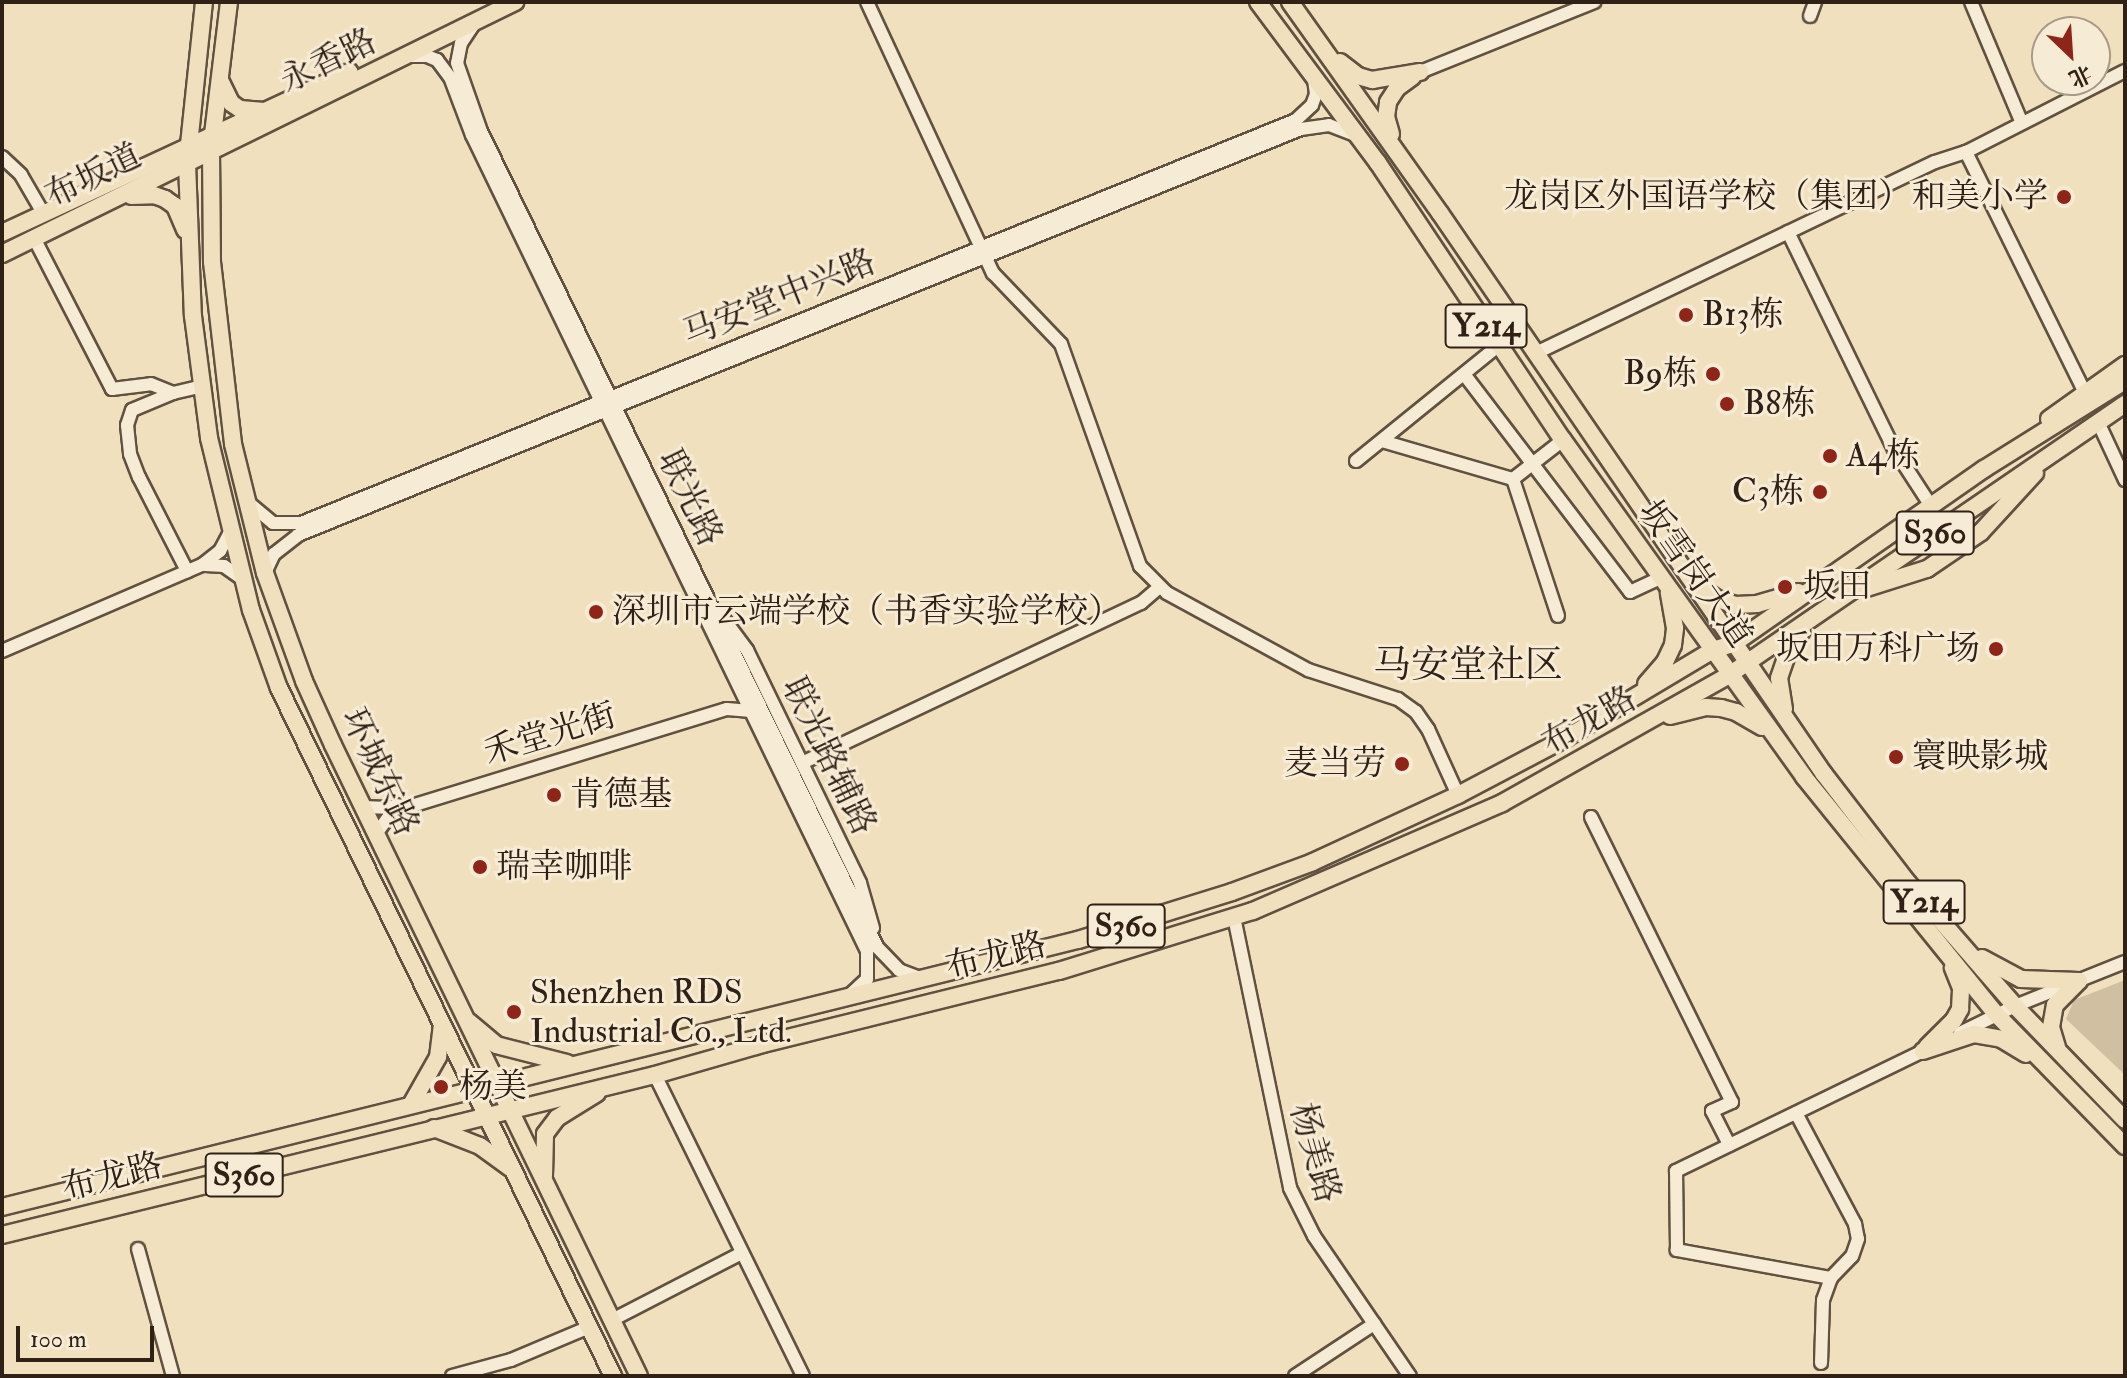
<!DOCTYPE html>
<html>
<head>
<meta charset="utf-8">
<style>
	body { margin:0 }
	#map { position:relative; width:2127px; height:1378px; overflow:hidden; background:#f1e0bd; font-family:"IM FELL Double Pica","Noto Serif SC",serif }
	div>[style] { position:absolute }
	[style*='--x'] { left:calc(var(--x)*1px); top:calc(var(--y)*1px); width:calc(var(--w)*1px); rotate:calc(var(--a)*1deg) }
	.green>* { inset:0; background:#d0c0a1 }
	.roads { filter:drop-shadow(2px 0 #605140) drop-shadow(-2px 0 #605140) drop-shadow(0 2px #605140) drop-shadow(0 -2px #605140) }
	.minor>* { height:12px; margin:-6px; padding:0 6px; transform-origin:6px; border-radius:6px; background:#f6ebd4 }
	.major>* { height:16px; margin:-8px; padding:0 8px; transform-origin:8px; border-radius:8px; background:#f1e0bd }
	.dots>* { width:22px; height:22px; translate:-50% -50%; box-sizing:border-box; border:4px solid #f6ebd4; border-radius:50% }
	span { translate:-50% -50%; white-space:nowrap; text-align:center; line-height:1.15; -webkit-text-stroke:6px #f6ebd4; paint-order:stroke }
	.shield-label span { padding:2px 6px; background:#f6ebd4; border:2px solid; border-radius:6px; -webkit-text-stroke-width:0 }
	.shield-label { font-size:32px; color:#302116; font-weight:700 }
	.street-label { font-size:34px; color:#302116 }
	.poi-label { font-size:34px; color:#302116 }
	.right { translate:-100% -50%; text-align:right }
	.left { translate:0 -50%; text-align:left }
	.quarter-label { font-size:38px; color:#302116 }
	.frame { position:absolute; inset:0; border:4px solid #302116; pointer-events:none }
	.north { position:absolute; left:2031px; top:16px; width:80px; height:80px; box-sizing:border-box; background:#f6ebd4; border:2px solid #a79a88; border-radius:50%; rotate:155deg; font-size:22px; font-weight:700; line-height:32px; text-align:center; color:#302116 }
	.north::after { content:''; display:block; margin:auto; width:28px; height:36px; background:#8f2418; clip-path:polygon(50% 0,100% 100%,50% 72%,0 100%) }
	.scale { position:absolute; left:16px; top:1326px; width:138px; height:36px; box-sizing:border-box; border:4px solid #302116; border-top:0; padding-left:10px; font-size:24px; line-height:28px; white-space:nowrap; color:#302116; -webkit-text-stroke:6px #f6ebd4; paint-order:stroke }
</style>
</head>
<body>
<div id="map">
	<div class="green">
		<div style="clip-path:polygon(2125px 980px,2125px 1075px,2066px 1019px,2074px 1000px)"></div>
	</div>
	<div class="roads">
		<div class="minor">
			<div style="--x:867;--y:2;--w:299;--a:65.1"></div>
			<div style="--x:993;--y:273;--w:98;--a:46.2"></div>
			<div style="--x:1061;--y:344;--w:236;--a:70.4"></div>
			<div style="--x:1140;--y:566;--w:38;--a:45"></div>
			<div style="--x:1167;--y:593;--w:161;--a:28.6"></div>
			<div style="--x:1308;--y:670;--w:95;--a:17.9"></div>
			<div style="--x:1398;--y:699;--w:22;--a:36"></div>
			<div style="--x:1416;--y:712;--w:21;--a:55"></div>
			<div style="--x:1428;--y:729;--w:72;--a:65.6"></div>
			<div style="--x:1971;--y:2;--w:129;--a:67.2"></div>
			<div style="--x:1810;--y:16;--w:15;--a:-70"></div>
			<div style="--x:474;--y:24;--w:23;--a:124"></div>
			<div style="--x:461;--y:43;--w:20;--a:101"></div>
			<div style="--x:457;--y:63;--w:72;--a:70.6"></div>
			<div style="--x:481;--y:131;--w:907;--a:64.11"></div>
			<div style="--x:877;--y:947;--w:32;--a:46"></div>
			<div style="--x:899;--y:970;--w:22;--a:21"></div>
			<div style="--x:410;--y:56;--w:17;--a:0"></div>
			<div style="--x:427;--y:56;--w:11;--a:22"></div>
			<div style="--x:437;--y:60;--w:21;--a:53"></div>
			<div style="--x:450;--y:77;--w:62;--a:69.2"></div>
			<div style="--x:472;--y:135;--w:907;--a:64.17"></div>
			<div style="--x:867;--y:951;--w:28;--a:90"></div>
			<div style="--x:867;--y:979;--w:23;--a:137"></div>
			<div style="--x:1420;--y:72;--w:188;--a:-21.9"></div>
			<div style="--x:1966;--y:152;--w:267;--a:63.7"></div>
			<div style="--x:2;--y:157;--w:26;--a:43"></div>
			<div style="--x:21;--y:175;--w:44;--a:59.9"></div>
			<div style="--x:1788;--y:232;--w:242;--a:64"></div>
			<div style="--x:1894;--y:449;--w:68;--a:57"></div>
			<div style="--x:34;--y:238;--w:170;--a:62.7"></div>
			<div style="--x:112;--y:389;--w:39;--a:-7"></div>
			<div style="--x:151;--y:384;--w:24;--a:22"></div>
			<div style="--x:173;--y:393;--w:44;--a:157.5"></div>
			<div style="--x:132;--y:410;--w:16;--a:108"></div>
			<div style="--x:127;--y:425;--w:29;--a:84"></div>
			<div style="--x:130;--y:454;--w:25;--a:69"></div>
			<div style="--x:139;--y:477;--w:106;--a:62.9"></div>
			<div style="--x:1536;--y:353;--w:442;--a:-25.6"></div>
			<div style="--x:1935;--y:162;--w:33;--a:-18"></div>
			<div style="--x:1966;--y:152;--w:178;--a:-27"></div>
			<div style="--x:1464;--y:374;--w:274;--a:52.7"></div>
			<div style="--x:1630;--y:592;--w:35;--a:-25"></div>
			<div style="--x:173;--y:393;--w:28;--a:-13"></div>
			<div style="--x:2098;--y:422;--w:64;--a:65"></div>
			<div style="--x:1382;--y:441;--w:136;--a:16.2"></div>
			<div style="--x:1513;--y:479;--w:144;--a:71.8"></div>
			<div style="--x:1356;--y:461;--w:184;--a:-39"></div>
			<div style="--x:1513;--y:479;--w:63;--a:-38"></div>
			<div style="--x:249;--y:503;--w:31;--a:40"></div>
			<div style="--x:273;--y:523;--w:28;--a:0"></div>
			<div style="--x:301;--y:523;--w:1074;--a:-22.05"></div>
			<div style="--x:1296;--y:120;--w:22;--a:-43"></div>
			<div style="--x:1312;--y:105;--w:12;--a:-70"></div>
			<div style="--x:1316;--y:94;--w:14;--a:-98"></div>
			<div style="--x:205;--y:565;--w:19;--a:3"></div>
			<div style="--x:224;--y:566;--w:24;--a:35"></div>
			<div style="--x:265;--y:573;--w:21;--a:-65"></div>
			<div style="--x:274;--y:554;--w:31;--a:-38"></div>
			<div style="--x:298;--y:535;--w:1082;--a:-22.04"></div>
			<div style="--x:1301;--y:129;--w:28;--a:-8"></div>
			<div style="--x:1329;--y:125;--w:30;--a:21"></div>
			<div style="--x:721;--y:615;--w:44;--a:53.4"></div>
			<div style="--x:747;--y:650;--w:259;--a:64.1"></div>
			<div style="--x:860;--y:883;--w:47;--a:73.9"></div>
			<div style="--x:2;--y:651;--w:218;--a:-23.3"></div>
			<div style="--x:202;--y:565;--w:23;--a:-38"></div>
			<div style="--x:220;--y:551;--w:24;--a:-62"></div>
			<div style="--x:802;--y:763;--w:375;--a:-25.3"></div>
			<div style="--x:1141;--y:603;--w:23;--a:-41"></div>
			<div style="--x:363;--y:807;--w:25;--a:2"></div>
			<div style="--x:388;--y:808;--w:11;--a:-15"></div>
			<div style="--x:1591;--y:817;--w:318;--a:63.7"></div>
			<div style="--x:1732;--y:1102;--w:22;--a:156"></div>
			<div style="--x:1712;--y:1111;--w:38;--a:63"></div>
			<div style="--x:376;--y:834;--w:27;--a:-54"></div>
			<div style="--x:392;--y:812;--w:350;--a:-17.1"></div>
			<div style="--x:727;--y:709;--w:24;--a:5"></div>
			<div style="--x:1234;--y:917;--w:277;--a:78.3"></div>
			<div style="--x:1290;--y:1188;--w:54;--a:63.4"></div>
			<div style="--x:1314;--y:1236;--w:170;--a:55.6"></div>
			<div style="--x:1960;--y:1033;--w:61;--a:-26.1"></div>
			<div style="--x:2015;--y:1006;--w:118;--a:-21.8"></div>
			<div style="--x:655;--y:1075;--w:335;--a:63.8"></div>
			<div style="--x:1796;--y:1113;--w:126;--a:62"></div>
			<div style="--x:1855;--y:1224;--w:15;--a:79"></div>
			<div style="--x:1858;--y:1239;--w:18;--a:109"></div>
			<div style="--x:1852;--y:1256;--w:30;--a:134"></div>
			<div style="--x:1831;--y:1278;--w:23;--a:110"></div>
			<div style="--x:1823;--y:1300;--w:63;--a:91.8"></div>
			<div style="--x:138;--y:1249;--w:132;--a:74.6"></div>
			<div style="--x:1831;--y:1278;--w:157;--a:-169.7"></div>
			<div style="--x:1677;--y:1250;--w:79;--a:-90.7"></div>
			<div style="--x:1676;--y:1171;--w:281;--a:-25.9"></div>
			<div style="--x:612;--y:1320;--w:146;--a:-27.3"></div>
			<div style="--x:452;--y:1376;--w:61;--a:-15.2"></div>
			<div style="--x:511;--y:1360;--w:85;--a:-22.9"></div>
			<div style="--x:1295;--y:1376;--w:95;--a:-33.4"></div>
		</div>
		<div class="major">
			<div style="--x:204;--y:2;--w:162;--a:96"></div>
			<div style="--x:187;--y:163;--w:153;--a:87.8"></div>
			<div style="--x:193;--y:316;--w:123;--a:82.5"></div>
			<div style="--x:209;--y:438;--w:177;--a:76.3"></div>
			<div style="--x:251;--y:610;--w:83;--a:70.3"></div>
			<div style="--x:279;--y:688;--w:765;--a:64.11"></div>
			<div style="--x:229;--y:2;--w:150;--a:96.9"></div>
			<div style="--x:211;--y:151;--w:111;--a:89.5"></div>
			<div style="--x:212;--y:262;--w:183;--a:83.4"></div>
			<div style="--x:233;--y:444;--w:133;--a:76.1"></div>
			<div style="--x:265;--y:573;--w:115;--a:70.1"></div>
			<div style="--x:304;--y:681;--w:70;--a:65.6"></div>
			<div style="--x:333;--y:745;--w:701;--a:64.13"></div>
			<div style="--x:1258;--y:2;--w:201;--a:53.3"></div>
			<div style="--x:1378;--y:163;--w:333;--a:56.3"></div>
			<div style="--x:1563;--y:440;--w:414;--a:54.4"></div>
			<div style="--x:1804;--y:777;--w:306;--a:51"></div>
			<div style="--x:1997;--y:1015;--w:183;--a:45.7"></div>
			<div style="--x:1290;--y:2;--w:259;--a:54.6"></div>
			<div style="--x:1440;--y:213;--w:680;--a:55.61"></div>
			<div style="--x:1824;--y:774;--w:138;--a:52.4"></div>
			<div style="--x:1908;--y:883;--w:163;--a:49"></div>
			<div style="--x:2015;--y:1006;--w:158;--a:46"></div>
			<div style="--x:1340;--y:62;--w:23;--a:38"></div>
			<div style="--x:1358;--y:76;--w:15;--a:16"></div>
			<div style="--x:1372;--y:80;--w:49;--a:-9.5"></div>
			<div style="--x:220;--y:80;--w:25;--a:64"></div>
			<div style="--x:231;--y:103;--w:11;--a:34"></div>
			<div style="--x:240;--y:109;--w:24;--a:5"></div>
			<div style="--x:1391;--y:134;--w:18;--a:-106"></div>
			<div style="--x:1386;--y:117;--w:15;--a:-82"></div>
			<div style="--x:1388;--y:102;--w:17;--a:-57"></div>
			<div style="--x:1397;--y:88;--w:19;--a:-36"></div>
			<div style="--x:131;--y:196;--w:23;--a:-2"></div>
			<div style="--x:154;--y:195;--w:12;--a:20"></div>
			<div style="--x:165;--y:199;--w:12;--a:35"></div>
			<div style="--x:175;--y:206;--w:26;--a:67"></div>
			<div style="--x:2;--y:233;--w:383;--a:-24.9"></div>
			<div style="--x:2;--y:254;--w:572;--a:-26.16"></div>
			<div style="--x:2049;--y:419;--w:93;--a:-35.4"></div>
			<div style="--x:1700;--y:587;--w:21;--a:35"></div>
			<div style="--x:1717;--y:599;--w:20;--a:18"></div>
			<div style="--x:1736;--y:605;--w:21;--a:-3"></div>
			<div style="--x:1757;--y:604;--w:43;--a:-16.3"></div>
			<div style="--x:1863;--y:589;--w:67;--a:-17.4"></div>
			<div style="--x:1927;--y:569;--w:65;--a:-34.4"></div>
			<div style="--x:1981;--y:532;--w:80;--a:-47.5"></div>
			<div style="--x:1646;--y:684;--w:29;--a:-49"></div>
			<div style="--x:1665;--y:662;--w:19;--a:-65"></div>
			<div style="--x:1673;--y:645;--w:17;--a:-83"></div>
			<div style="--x:1675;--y:628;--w:36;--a:-100"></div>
			<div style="--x:1784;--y:709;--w:31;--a:-99"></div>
			<div style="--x:1779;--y:678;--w:36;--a:-71"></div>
			<div style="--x:1791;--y:644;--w:17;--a:-50"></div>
			<div style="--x:1670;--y:716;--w:37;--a:-14"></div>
			<div style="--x:1706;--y:707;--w:15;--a:4"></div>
			<div style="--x:1721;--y:708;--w:16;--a:15"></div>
			<div style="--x:1736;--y:712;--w:30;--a:30"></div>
			<div style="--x:1982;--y:958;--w:44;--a:28.3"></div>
			<div style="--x:2021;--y:979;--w:58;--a:2"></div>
			<div style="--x:469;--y:1022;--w:35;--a:40"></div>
			<div style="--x:496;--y:1045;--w:73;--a:14.2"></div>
			<div style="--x:1927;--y:1047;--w:38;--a:-45"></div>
			<div style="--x:1954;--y:1020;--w:13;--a:-61"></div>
			<div style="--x:1960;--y:1009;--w:21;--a:-87"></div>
			<div style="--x:1961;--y:988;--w:22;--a:-112"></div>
			<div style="--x:2057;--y:1047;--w:21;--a:-107"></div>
			<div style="--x:2051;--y:1027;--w:22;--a:-80"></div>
			<div style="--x:2055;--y:1005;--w:34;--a:-45"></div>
			<div style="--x:1923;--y:1051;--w:54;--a:-18.4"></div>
			<div style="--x:1974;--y:1034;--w:27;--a:10"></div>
			<div style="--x:2001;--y:1039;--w:29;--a:31"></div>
			<div style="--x:412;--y:1103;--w:53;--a:-60.5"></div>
			<div style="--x:438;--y:1057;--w:32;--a:-83"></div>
			<div style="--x:434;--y:1128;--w:49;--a:21.4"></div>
			<div style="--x:480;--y:1146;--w:37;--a:36"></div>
			<div style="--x:544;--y:1176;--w:42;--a:-88.6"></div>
			<div style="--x:545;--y:1134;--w:20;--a:-53"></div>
			<div style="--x:557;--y:1118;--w:47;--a:-32"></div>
			<div style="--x:2;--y:1207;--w:1109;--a:-13.94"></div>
			<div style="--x:1078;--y:940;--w:161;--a:-17.3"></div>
			<div style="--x:1232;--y:892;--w:86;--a:-20.3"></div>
			<div style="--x:1313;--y:862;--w:160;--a:-24.8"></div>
			<div style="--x:1458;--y:795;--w:122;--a:-27.8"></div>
			<div style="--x:1566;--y:738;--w:171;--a:-30.9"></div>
			<div style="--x:1713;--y:650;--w:21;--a:-17"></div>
			<div style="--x:1733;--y:644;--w:306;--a:-34.9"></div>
			<div style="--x:1984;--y:469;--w:166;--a:-32"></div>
			<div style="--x:2;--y:1235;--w:672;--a:-13.77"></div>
			<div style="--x:655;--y:1075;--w:112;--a:-16"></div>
			<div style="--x:763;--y:1044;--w:305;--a:-13.9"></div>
			<div style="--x:1059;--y:971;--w:203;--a:-17.2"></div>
			<div style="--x:1253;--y:911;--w:271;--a:-23.4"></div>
			<div style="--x:1502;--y:803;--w:261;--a:-29.4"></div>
			<div style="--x:1729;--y:675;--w:480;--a:-34.4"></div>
		</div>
	</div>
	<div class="dots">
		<div style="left:2064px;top:197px;background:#8f2418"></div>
		<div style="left:1686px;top:315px;background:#8f2418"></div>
		<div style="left:1713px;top:374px;background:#8f2418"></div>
		<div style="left:1727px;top:404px;background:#8f2418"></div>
		<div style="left:1830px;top:456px;background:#8f2418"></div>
		<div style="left:1820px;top:492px;background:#8f2418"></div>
		<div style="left:1785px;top:587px;background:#8f2418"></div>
		<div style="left:596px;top:612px;background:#8f2418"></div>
		<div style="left:1996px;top:649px;background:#8f2418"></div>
		<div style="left:1896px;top:757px;background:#8f2418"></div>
		<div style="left:1402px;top:764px;background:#8f2418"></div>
		<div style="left:554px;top:795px;background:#8f2418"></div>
		<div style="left:480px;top:867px;background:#8f2418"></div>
		<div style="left:514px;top:1012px;background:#8f2418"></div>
		<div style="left:441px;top:1087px;background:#8f2418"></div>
	</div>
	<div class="shield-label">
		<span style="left:1486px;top:326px">Y214</span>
		<span style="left:1935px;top:533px">S360</span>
		<span style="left:1924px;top:902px">Y214</span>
		<span style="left:1126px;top:926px">S360</span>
		<span style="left:244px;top:1175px">S360</span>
	</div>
	<div class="street-label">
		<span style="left:328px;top:61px;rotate:-26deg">永香路</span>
		<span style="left:93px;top:176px;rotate:-26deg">布坂道</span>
		<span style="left:779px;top:298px;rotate:-22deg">马安堂中兴路</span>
		<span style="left:690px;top:498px;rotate:64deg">联光路</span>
		<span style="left:1695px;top:574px;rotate:55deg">坂雪岗大道</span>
		<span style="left:1589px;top:721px;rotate:-30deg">布龙路</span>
		<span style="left:550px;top:734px;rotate:-17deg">禾堂光街</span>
		<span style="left:829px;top:756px;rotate:64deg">联光路辅路</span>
		<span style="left:380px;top:772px;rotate:65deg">环城东路</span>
		<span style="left:996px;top:956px;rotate:-14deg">布龙路</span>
		<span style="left:1315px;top:1153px;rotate:74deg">杨美路</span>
		<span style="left:112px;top:1177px;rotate:-14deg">布龙路</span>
	</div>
	<div class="poi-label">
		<span class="right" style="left:2048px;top:197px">龙岗区外国语学校（集团）和美小学</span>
		<span class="left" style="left:1702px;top:315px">B13栋</span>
		<span class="right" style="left:1697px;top:374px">B9栋</span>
		<span class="left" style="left:1743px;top:404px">B8栋</span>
		<span class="left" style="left:1846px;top:456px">A4栋</span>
		<span class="right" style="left:1804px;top:492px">C3栋</span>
		<span class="left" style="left:1803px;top:587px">坂田</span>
		<span class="left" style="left:612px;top:612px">深圳市云端学校（书香实验学校）</span>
		<span class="right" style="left:1980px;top:649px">坂田万科广场</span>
		<span class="left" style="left:1912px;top:757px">寰映影城</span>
		<span class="right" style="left:1386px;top:764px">麦当劳</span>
		<span class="left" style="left:570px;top:795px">肯德基</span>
		<span class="left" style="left:496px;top:867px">瑞幸咖啡</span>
		<span class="left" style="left:530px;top:1012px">Shenzhen RDS<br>Industrial Co., Ltd.</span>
		<span class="left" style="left:459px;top:1087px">杨美</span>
	</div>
	<div class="quarter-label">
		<span style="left:1468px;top:666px">马安堂社区</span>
	</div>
	<div class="frame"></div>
	<div class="north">北</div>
	<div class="scale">100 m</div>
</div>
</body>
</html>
